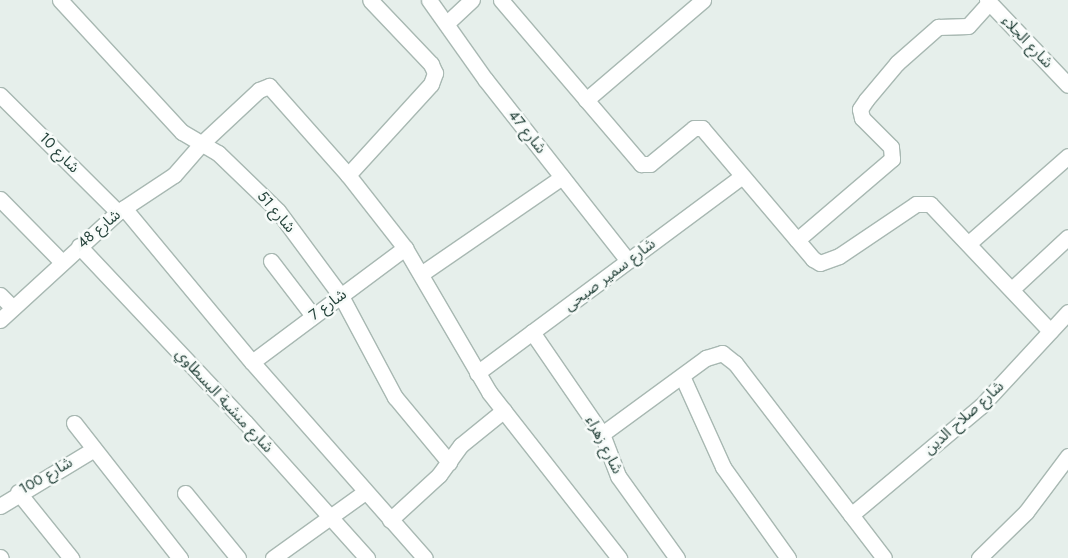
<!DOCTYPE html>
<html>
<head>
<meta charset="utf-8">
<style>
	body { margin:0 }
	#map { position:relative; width:1068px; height:558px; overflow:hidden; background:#e6efeb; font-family:Jost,"Noto Sans Arabic",sans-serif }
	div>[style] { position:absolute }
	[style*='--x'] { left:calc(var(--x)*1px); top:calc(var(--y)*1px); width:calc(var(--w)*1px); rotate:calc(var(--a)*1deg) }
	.roads { filter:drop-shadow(1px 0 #a8b8b2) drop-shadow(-1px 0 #a8b8b2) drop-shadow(0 1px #a8b8b2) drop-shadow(0 -1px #a8b8b2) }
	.minor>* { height:15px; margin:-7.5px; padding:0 7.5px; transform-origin:7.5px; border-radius:7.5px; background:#fff }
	span { translate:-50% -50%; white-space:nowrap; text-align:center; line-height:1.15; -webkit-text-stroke:5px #f7fbf9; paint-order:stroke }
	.street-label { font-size:15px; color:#24423a }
</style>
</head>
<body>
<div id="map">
	<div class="roads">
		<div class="minor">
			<div style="--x:60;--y:0;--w:180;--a:47.3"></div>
			<div style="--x:182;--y:132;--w:42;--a:30.3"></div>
			<div style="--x:218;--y:153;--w:83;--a:44"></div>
			<div style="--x:278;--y:211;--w:106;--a:53.5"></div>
			<div style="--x:341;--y:296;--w:115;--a:61.9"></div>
			<div style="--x:395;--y:397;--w:85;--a:50.3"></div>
			<div style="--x:429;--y:0;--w:97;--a:54.7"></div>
			<div style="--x:485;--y:79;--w:231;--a:51.8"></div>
			<div style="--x:501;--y:0;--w:216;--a:49.5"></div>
			<div style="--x:641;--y:164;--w:9;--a:0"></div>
			<div style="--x:650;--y:164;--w:57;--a:-39.3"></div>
			<div style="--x:694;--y:128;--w:8;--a:0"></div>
			<div style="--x:702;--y:128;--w:172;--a:49.7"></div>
			<div style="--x:813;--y:259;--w:8;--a:30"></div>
			<div style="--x:820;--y:263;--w:20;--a:-20"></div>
			<div style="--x:839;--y:256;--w:93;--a:-34"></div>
			<div style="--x:916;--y:204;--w:14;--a:0"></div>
			<div style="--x:930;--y:204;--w:175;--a:46.6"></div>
			<div style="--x:987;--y:0;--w:117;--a:46.4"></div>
			<div style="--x:447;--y:23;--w:34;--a:-43"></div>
			<div style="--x:0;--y:95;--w:166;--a:44.8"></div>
			<div style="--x:586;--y:100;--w:154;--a:-40.5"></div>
			<div style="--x:348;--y:175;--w:123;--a:-47.6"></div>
			<div style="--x:431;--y:84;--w:12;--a:-70"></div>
			<div style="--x:435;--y:73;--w:10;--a:-114"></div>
			<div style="--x:431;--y:64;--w:88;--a:-133.6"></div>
			<div style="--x:0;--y:199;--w:88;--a:45.5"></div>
			<div style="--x:124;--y:208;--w:200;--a:50.3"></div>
			<div style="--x:252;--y:362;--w:261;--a:48.6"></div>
			<div style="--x:797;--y:240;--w:125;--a:-40.5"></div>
			<div style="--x:892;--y:159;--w:12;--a:-95"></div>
			<div style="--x:891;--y:147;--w:41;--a:-135"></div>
			<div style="--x:862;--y:118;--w:9;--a:-103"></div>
			<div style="--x:860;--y:109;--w:11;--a:-56"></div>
			<div style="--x:866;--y:100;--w:48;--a:-50"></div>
			<div style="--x:897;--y:63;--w:55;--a:-41.3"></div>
			<div style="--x:938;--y:27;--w:30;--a:-2"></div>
			<div style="--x:968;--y:26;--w:31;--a:-48"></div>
			<div style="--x:969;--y:243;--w:132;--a:-41.3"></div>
			<div style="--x:79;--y:246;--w:242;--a:46.7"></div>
			<div style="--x:245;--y:422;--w:183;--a:48.1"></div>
			<div style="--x:271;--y:261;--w:69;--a:52.6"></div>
			<div style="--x:421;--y:274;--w:171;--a:-34.5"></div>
			<div style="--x:1012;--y:289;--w:76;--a:-42.9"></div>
			<div style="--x:0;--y:295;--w:18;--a:45"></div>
			<div style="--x:0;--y:320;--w:160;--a:-42.5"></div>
			<div style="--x:118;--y:212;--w:67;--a:-33.5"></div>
			<div style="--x:174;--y:175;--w:41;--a:-48.9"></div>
			<div style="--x:201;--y:144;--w:79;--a:-43"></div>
			<div style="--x:259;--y:90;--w:11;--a:-22"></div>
			<div style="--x:269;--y:86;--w:119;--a:48.4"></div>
			<div style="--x:348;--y:175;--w:93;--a:52"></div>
			<div style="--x:405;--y:248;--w:167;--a:59.7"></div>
			<div style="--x:489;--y:392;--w:211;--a:51.9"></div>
			<div style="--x:532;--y:332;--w:124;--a:55.5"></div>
			<div style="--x:602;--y:434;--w:45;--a:69.1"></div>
			<div style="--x:618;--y:476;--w:101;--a:54.3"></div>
			<div style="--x:252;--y:362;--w:191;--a:-36.7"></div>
			<div style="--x:477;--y:373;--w:330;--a:-36.6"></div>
			<div style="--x:682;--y:376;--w:100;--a:65.7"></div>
			<div style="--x:723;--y:467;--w:112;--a:54.5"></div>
			<div style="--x:74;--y:423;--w:172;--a:51.9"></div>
			<div style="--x:602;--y:434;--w:129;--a:-36.2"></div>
			<div style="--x:706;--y:358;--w:17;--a:-17"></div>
			<div style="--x:722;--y:353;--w:16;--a:38"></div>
			<div style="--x:735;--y:363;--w:245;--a:52.6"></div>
			<div style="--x:18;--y:492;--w:85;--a:51.2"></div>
			<div style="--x:185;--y:493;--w:84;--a:50.8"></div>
			<div style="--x:0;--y:506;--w:110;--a:-31.2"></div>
			<div style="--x:851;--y:515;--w:170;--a:-40"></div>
			<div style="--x:981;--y:406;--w:128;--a:-47.2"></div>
			<div style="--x:390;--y:520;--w:67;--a:-42.6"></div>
			<div style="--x:439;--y:475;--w:37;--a:-54"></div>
			<div style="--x:461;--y:445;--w:55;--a:-39.1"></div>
			<div style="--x:0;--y:557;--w:1;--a:45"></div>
			<div style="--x:273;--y:558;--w:113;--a:-35.7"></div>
			<div style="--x:979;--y:558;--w:66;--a:-44.4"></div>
			<div style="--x:1026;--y:512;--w:70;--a:-53.1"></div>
		</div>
	</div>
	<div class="street-label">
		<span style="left:1027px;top:42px;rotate:46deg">شارع الجلاء</span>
		<span style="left:527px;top:132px;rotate:52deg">شارع 47</span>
		<span style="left:59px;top:153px;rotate:45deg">شارع 10</span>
		<span style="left:276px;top:212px;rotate:49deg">شارع 51</span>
		<span style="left:99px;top:229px;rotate:-40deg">شارع 48</span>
		<span style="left:610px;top:275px;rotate:-37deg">شارع سمير صبحى</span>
		<span style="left:328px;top:305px;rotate:-36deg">شارع 7</span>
		<span style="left:224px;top:401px;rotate:47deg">شارع منشية البسطاوي</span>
		<span style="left:964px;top:418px;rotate:-42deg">شارع صلاح الدين</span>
		<span style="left:604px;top:445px;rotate:63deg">شارع زهراء</span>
		<span style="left:46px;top:476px;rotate:-30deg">شارع 100</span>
	</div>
</div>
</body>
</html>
